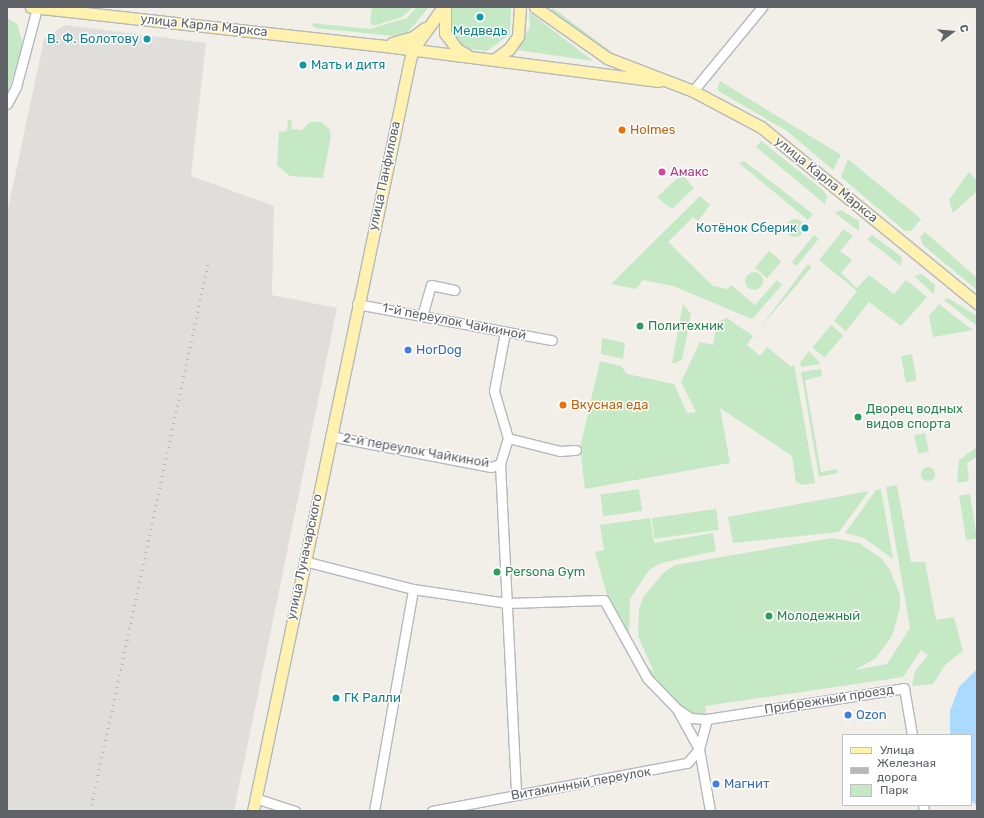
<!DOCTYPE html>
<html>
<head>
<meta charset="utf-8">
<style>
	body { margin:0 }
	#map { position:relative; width:984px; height:818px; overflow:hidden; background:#f1efe8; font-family:Rubik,sans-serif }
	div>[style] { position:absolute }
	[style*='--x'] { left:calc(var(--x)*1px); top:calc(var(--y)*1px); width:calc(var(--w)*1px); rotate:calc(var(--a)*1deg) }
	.industrial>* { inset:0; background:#e0deda }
	.green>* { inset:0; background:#c5e8c5; transform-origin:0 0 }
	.round { border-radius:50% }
	.water>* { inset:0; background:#aadaff }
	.roads { filter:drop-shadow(1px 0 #b5b8bc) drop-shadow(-1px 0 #b5b8bc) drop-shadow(0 1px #b5b8bc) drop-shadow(0 -1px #b5b8bc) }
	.minor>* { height:9px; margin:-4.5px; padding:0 4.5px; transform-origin:4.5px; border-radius:4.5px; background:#fff }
	.major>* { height:11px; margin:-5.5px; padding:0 5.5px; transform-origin:5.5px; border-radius:5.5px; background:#fff2af }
	.rail>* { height:2.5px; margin-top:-1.25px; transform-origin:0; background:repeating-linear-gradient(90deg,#b6b7b8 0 1px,transparent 0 6px) }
	.dots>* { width:11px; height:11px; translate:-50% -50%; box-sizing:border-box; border:2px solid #fff; border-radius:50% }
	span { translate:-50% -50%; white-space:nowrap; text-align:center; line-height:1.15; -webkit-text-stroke:3px #fff; paint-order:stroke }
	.street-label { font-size:13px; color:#5f6368 }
	.culture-label { font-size:13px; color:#0d838f }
	.right { translate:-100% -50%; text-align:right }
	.left { translate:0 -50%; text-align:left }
	.food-label { font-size:13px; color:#c56008 }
	.hotel-label { font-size:13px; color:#b23c85 }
	.leisure-label { font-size:13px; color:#27864d }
	.shop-label { font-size:13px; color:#366cbe }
	.frame { position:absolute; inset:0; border:8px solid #5f6368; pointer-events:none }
	.legend { position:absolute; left:842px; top:734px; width:130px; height:72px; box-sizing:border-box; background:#fff; border:1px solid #bfc1c3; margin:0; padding:5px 7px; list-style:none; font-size:12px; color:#5f6368 }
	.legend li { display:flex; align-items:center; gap:8px; height:20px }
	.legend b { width:20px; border:1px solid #bfc1c3 }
	.north { position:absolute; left:932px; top:12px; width:40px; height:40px; -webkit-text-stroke:3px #fff; paint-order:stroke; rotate:74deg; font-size:11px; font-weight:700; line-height:16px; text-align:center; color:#5f6368 }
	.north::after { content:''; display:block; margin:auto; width:14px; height:18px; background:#5f6368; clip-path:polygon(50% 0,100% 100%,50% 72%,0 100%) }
</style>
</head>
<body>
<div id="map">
	<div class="industrial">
		<div style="clip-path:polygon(65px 25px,206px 43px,191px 176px,274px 206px,272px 295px,337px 308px,234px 811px,7px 811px,7px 214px,44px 39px)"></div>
	</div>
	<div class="green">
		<div style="clip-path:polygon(372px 7px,413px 7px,402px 17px,373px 26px,370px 23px)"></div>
		<div style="clip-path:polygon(417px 7px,429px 7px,407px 33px,394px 36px,315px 28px,311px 23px,370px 29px,407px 18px)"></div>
		<div style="clip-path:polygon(450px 7px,511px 7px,510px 34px,487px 51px,468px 49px,460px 44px,449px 29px)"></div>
		<div style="left:553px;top:8px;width:81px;height:4px;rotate:37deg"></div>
		<div style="clip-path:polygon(529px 12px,593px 61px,516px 50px,530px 27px)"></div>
		<div style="clip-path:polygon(7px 18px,17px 24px,23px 43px,7px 96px)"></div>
		<div style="clip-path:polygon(720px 81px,841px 155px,833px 170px,787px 131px,720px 92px,717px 89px)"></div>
		<div style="clip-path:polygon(288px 120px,292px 121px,291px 129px,302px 130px,310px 122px,321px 122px,329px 129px,331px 135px,323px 178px,290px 176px,277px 165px,279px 132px,287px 131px)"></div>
		<div style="clip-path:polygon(761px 141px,823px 190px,827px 196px,825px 204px,756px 147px)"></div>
		<div style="clip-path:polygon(848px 159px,921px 219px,911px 231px,905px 231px,841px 177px)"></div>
		<div style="clip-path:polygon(744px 161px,813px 214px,808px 220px,739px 163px)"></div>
		<div style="clip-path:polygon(969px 172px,977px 181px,977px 191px,953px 213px,949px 200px)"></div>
		<div style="clip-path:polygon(682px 174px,694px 188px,673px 208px,669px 207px,657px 197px)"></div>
		<div style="clip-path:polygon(700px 196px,710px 205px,698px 221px,693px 217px,668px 242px,713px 286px,728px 289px,731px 285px,755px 305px,777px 280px,782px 285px,752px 319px,673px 286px,643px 280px,636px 289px,611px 284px)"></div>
		<div style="clip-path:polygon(841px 210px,859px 221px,859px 231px,835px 213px)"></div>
		<div class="round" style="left:786px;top:219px;width:18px;height:18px"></div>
		<div style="clip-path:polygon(844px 229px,853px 236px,840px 251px,852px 260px,841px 273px,857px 288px,869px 275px,894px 294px,906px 280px,927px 297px,901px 326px,869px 302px,846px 331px,834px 321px,857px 291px,819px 260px)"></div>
		<div style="clip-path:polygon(925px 232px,977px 278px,977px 290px,923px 245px,920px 237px)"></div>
		<div style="left:814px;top:235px;width:6px;height:35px;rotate:39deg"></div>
		<div style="clip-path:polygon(872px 235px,902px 257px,901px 266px,867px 239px)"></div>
		<div style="left:769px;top:251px;width:16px;height:22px;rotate:40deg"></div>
		<div style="clip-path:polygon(807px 265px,811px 265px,811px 268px,760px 328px)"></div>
		<div class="round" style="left:745px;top:272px;width:18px;height:18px"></div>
		<div style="clip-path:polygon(922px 274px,935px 285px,934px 294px,914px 276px)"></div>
		<div style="clip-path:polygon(948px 298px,977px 316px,977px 326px,944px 300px)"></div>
		<div style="clip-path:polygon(683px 304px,691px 314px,682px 360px,675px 363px,672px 363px)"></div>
		<div style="clip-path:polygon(939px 304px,954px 316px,973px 330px,933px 337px,929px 316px)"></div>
		<div style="clip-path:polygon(727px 318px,753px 336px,747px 345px,760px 356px,767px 347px,791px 367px,794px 364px,815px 483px,802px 485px,796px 482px,792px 456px,720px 408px,730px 463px,585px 489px,580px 448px,600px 361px,621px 366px,627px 374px,674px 384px,687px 413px,696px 412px,681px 382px,700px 342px,713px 345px,717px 322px)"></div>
		<div style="left:831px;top:325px;width:16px;height:29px;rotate:40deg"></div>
		<div style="clip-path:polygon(602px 338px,625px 343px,623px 359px,601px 354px)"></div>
		<div style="clip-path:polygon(809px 351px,821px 364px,801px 367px,800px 363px)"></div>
		<div style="left:912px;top:354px;width:27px;height:11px;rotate:80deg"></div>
		<div style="clip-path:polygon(821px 369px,822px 376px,805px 380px,821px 472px,837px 469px,838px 473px,819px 477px,801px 372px)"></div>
		<div style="left:925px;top:433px;width:19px;height:11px;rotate:78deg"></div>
		<div style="clip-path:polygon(977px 447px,977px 457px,967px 463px,969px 481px,957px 483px,959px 460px)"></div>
		<div class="round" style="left:921px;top:467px;width:14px;height:14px"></div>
		<div style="clip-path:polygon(897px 485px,911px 562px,925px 562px,936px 620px,954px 617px,963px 651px,945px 665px,933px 684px,912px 686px,915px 671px,928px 655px,921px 650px,903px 677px,705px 706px,707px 717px,679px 708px,653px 677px,644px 664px,633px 647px,607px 595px,595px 552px,604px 550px,600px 525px,650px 518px,654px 543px,713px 533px,716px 551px,661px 563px,649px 570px,630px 599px,629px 633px,644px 664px,654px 672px,638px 636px,639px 609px,644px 596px,663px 573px,675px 565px,832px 538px,859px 543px,882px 559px,890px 570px,900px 595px,900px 608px,892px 636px,876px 658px,855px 670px,887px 664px,910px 628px,886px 487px)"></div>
		<div style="left:639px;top:489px;width:22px;height:39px;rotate:82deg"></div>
		<div style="clip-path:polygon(881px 489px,893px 559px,864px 538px,845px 533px,876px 490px)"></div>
		<div style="clip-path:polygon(869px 491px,839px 532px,733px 543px,728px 517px)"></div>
		<div style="left:970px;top:494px;width:45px;height:11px;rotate:81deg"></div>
		<div style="left:716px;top:509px;width:21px;height:65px;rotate:82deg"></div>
	</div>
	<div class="water">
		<div style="clip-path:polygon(977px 669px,977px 807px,971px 799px,971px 735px,950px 735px,950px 711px,959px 687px)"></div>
	</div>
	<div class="roads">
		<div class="minor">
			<div style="--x:693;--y:91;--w:109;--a:-50.6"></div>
			<div style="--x:7;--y:104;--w:19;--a:-62"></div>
			<div style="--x:16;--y:87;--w:82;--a:-75.1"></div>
			<div style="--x:357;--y:304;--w:198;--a:10.5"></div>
			<div style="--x:422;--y:316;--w:32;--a:-74"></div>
			<div style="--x:431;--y:285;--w:24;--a:12"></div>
			<div style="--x:505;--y:332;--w:60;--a:100.6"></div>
			<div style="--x:494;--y:391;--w:49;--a:73.4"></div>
			<div style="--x:330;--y:436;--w:164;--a:10.9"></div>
			<div style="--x:491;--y:467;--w:9;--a:-18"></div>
			<div style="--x:500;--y:464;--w:27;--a:-73"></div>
			<div style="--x:508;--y:438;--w:54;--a:14"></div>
			<div style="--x:560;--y:451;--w:16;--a:-4"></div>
			<div style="--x:500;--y:464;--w:331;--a:87.2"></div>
			<div style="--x:304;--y:561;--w:113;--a:14.4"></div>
			<div style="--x:413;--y:589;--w:95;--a:8.5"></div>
			<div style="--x:507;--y:603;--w:97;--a:-1.8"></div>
			<div style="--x:604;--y:600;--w:89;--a:61.1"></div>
			<div style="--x:647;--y:678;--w:43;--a:45.9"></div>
			<div style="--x:677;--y:709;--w:17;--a:33"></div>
			<div style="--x:691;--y:718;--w:16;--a:4"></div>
			<div style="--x:707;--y:719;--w:199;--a:-8.9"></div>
			<div style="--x:904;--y:688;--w:48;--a:80.3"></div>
			<div style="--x:678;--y:711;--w:43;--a:61.1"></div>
			<div style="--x:699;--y:749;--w:63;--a:79.9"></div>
			<div style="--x:255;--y:798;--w:42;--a:18"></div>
			<div style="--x:923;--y:805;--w:6;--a:81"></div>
			<div style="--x:374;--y:811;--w:225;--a:-80"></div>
			<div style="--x:432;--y:811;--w:259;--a:-10.7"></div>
			<div style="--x:687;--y:763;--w:18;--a:-49"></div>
			<div style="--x:699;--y:749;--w:31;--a:-75"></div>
		</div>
		<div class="major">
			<div style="--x:31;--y:7;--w:348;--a:6.3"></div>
			<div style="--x:377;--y:45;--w:284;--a:7.3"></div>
			<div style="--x:535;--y:7;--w:88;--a:35.3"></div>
			<div style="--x:607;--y:58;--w:92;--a:21"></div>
			<div style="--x:693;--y:91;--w:77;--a:27.9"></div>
			<div style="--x:761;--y:127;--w:279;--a:39.2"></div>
			<div style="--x:445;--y:8;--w:25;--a:90"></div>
			<div style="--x:445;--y:33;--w:21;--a:53"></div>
			<div style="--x:458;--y:50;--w:9;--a:27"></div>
			<div style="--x:392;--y:43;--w:22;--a:-16"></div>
			<div style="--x:413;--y:37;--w:15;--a:-37"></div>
			<div style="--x:495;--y:59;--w:17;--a:-36"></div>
			<div style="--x:509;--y:49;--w:16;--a:-55"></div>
			<div style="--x:518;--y:36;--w:29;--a:-86"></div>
			<div style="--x:253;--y:811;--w:763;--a:-78.2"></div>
			<div style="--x:409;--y:64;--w:16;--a:-75"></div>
			<div style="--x:413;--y:49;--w:52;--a:-54.5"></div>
		</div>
	</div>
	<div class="rail">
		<div style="--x:90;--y:811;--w:561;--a:-77.85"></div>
	</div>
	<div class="dots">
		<div style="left:480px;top:17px;background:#0f9aa8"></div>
		<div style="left:147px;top:39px;background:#0f9aa8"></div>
		<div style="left:303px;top:65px;background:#0f9aa8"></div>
		<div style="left:622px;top:130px;background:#e8710a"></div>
		<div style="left:662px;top:172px;background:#d1479c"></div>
		<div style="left:805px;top:228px;background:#0f9aa8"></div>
		<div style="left:640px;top:326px;background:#2e9e5b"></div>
		<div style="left:408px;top:350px;background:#3f7fe0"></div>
		<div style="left:563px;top:405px;background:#e8710a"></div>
		<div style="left:858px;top:417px;background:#2e9e5b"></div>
		<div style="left:497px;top:572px;background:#2e9e5b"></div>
		<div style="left:769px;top:616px;background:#2e9e5b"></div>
		<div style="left:336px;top:698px;background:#0f9aa8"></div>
		<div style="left:848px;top:715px;background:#3f7fe0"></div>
		<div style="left:716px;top:784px;background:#3f7fe0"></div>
	</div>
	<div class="street-label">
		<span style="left:204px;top:26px;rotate:6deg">улица Карла Маркса</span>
		<span style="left:385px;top:176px;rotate:-78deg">улица Панфилова</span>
		<span style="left:826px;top:180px;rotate:39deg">улица Карла Маркса</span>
		<span style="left:454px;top:322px;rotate:11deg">1-й переулок Чайкиной</span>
		<span style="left:416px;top:451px;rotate:10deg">2-й переулок Чайкиной</span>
		<span style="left:305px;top:557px;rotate:-78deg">улица Луначарского</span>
		<span style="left:829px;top:700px;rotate:-9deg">Прибрежный проезд</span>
		<span style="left:581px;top:784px;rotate:-10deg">Витаминный переулок</span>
	</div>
	<div class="culture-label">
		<span style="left:480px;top:31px">Медведь</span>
		<span class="right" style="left:139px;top:39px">В. Ф. Болотову</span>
		<span class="left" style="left:311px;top:65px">Мать и дитя</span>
		<span class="right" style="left:797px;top:228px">Котёнок Сберик</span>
		<span class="left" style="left:344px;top:698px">ГК Ралли</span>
	</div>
	<div class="food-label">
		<span class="left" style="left:630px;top:130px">Holmes</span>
		<span class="left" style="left:571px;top:405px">Вкусная еда</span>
	</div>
	<div class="hotel-label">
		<span class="left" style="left:670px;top:172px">Амакс</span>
	</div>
	<div class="leisure-label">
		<span class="left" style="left:648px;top:326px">Политехник</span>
		<span class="left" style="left:866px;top:417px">Дворец водных<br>видов спорта</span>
		<span class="left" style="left:505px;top:572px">Persona Gym</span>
		<span class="left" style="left:777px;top:616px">Молодежный</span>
	</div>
	<div class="shop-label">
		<span class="left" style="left:416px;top:350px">HorDog</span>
		<span class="left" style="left:856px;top:715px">Ozon</span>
		<span class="left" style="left:724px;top:784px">Магнит</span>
	</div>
	<div class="frame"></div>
	<ul class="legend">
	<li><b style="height:5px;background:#fff2af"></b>Улица</li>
	<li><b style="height:5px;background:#b6b7b8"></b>Железная дорога</li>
	<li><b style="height:11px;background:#c5e8c5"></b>Парк</li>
	</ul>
	<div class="north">С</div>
</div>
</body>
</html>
